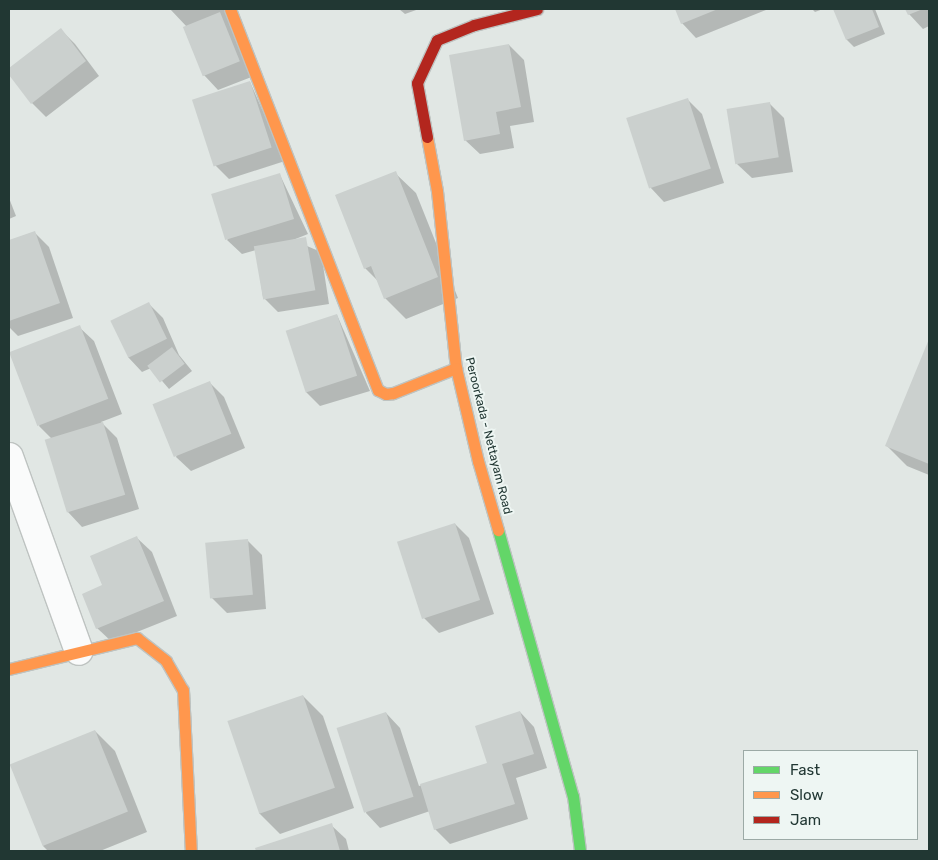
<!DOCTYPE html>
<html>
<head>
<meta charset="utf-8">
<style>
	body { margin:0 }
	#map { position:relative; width:938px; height:860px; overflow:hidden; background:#e1e7e4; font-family:Rubik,sans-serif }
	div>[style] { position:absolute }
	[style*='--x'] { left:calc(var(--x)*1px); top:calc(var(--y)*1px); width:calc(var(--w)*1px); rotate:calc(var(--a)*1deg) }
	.shadow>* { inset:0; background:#0003 }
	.building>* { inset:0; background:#cbd0ce; transform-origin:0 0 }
	.roads { filter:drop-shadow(1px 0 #bec3c1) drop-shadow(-1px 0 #bec3c1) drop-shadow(0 1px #bec3c1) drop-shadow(0 -1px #bec3c1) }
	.street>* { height:28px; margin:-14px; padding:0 14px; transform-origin:14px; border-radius:14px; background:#fafbfb }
	.fast>* { height:11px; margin:-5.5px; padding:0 5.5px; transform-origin:5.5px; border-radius:5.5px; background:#63d668 }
	.slow>* { height:11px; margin:-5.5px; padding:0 5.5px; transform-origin:5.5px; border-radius:5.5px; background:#ff974d }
	.jam>* { height:11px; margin:-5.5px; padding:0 5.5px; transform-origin:5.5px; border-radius:5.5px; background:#b3261e }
	span { translate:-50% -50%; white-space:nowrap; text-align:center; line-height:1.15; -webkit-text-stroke:4px #eef6f3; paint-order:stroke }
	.street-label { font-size:12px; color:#213733 }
	.frame { position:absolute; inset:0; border:10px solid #213733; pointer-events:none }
	.legend { position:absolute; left:743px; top:750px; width:175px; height:90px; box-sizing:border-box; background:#eef6f3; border:1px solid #9caaa6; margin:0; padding:6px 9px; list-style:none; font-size:15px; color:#213733 }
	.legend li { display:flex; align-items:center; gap:10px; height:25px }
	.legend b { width:25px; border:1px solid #9caaa6 }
</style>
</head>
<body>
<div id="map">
	<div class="shadow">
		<div style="clip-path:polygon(170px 9px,229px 9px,254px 76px,218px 90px,204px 75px,187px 27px)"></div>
		<div style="clip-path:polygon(399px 9px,419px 9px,405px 14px)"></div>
		<div style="clip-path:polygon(676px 9px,765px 9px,766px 10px,696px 38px,682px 23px)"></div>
		<div style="clip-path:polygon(812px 9px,823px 9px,815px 12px)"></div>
		<div style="clip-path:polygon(834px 9px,875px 9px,885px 34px,854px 47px,847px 40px)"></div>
		<div style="clip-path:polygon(906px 9px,929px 9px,929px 26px,923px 29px,909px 14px)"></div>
		<div style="clip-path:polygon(61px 30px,75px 44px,99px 76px,46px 117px,32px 103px,9px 73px,9px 70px)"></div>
		<div style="clip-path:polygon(509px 45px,524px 60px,534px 122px,510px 126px,514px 148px,480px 154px,465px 140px)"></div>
		<div style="clip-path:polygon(250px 82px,285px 161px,229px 179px,214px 164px)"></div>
		<div style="clip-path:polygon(688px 100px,702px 114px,724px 183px,664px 202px,650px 187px)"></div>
		<div style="clip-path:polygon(770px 104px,784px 118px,793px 172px,752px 178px,737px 164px)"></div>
		<div style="clip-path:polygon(395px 173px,416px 193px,458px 298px,406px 319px,385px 298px,379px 282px,365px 268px)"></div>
		<div style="clip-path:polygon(280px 175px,308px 234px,293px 240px,321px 252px,329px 304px,278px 312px,263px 297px,256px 250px,242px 254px,227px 240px)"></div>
		<div style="clip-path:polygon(9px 198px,16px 216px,9px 219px)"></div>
		<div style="clip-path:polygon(34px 232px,49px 247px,73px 318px,18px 336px,9px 327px,9px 241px)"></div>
		<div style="clip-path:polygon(148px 303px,163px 318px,179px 355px,192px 371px,169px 389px,151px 368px,142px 372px,128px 357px)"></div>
		<div style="clip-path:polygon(337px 315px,370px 391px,320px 406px,306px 392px)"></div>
		<div style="clip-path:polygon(79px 327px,94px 341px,122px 414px,101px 422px,117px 438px,139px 509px,82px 527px,68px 512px,52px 439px,39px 426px)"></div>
		<div style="clip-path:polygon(929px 342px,929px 475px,907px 466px,887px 446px)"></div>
		<div style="clip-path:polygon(210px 383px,224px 397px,245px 448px,191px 471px,176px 457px)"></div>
		<div style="clip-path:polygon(455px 524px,469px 538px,494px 614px,439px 633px,424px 618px)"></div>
		<div style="clip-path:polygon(137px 538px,152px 552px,177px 616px,112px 642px,97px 628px,104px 586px)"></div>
		<div style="clip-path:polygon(247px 540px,262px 555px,266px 609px,227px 613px,212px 598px)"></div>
		<div style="clip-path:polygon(303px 696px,323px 716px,354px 808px,280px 834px,259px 813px)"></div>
		<div style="clip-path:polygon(520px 712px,534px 727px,547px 768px,516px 778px,528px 819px,450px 844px,435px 829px,430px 811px,380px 828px,366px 813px,386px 713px,400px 728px,419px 786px,488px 764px)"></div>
		<div style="clip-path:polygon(95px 731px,115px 751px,147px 832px,100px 851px,48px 851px,43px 846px)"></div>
		<div style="clip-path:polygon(331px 825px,346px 839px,349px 851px,257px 851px,256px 849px)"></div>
	</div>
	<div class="building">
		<div style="clip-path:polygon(675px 9px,718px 9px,681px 24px)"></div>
		<div style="clip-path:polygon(833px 9px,872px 9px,879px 27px,846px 40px)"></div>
		<div style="clip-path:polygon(905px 9px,923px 9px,908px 15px)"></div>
		<div style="left:220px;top:12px;width:53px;height:40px;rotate:68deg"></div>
		<div style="clip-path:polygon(61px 28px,86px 61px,31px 104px,9px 75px,9px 68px)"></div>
		<div style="clip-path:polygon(509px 44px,521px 107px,496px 112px,500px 134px,464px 141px,449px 55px)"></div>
		<div style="left:250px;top:81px;width:70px;height:61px;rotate:72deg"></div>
		<div style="left:688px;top:98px;width:74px;height:65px;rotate:72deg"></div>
		<div style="left:770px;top:102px;width:56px;height:44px;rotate:81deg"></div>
		<div style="clip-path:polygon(396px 171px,438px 277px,384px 299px,371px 266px,364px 269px,335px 195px)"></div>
		<div style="left:280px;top:173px;width:48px;height:72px;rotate:73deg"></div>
		<div style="clip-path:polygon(35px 231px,60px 303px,9px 321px,9px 240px)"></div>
		<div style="left:306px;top:237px;width:54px;height:53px;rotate:80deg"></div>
		<div style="left:149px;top:302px;width:41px;height:43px;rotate:64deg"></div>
		<div style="left:337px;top:314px;width:65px;height:54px;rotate:72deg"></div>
		<div style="left:80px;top:325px;width:79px;height:76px;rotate:69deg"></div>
		<div style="clip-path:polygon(929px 339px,929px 464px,885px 446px)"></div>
		<div style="left:172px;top:347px;width:21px;height:31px;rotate:53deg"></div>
		<div style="left:210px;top:381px;width:57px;height:62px;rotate:68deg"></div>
		<div style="left:103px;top:422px;width:76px;height:61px;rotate:73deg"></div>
		<div style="left:455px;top:523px;width:81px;height:61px;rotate:72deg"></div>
		<div style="clip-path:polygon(137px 536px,164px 601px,96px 629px,82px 594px,102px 585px,90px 556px)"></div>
		<div style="left:248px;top:539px;width:56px;height:43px;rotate:85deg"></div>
		<div style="left:303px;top:695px;width:98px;height:80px;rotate:71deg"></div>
		<div style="clip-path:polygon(520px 711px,534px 754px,502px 764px,515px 804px,434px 830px,420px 784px,487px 763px,475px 726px)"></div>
		<div style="left:386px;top:712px;width:89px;height:52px;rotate:72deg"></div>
		<div style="left:95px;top:730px;width:88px;height:92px;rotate:68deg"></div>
		<div style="clip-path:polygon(332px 823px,340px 851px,256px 851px,255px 848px)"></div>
	</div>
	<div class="roads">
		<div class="street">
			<div style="--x:9;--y:457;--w:206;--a:70.2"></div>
		</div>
		<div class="fast">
			<div style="--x:498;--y:530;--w:276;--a:74.3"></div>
			<div style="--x:573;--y:796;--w:55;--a:82.7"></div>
		</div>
		<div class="slow">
			<div style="--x:230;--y:9;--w:409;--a:68.8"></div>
			<div style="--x:378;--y:390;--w:9;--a:27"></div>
			<div style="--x:386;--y:394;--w:7;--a:-8"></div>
			<div style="--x:393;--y:393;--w:68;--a:-21.6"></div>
			<div style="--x:427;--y:137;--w:55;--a:79.5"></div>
			<div style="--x:437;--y:191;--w:178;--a:83.9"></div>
			<div style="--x:456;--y:368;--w:96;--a:76.7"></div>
			<div style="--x:478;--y:461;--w:72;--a:73.8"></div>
			<div style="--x:9;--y:669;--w:132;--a:-13.6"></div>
			<div style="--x:137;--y:638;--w:37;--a:38"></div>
			<div style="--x:166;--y:661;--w:34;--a:60"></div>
			<div style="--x:183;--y:690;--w:161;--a:87.2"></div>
		</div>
		<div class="jam">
			<div style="--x:427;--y:137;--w:55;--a:-100.5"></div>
			<div style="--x:417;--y:83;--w:47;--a:-65.1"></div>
			<div style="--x:437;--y:40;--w:40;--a:-22"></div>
			<div style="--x:474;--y:25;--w:65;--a:-14.3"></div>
		</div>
	</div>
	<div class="street-label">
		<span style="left:488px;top:436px;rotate:76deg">Peroorkada - Nettayam Road</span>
	</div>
	<div class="frame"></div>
	<ul class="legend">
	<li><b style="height:6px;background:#63d668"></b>Fast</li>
	<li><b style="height:6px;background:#ff974d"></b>Slow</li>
	<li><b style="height:6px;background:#b3261e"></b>Jam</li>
	</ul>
</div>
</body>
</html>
